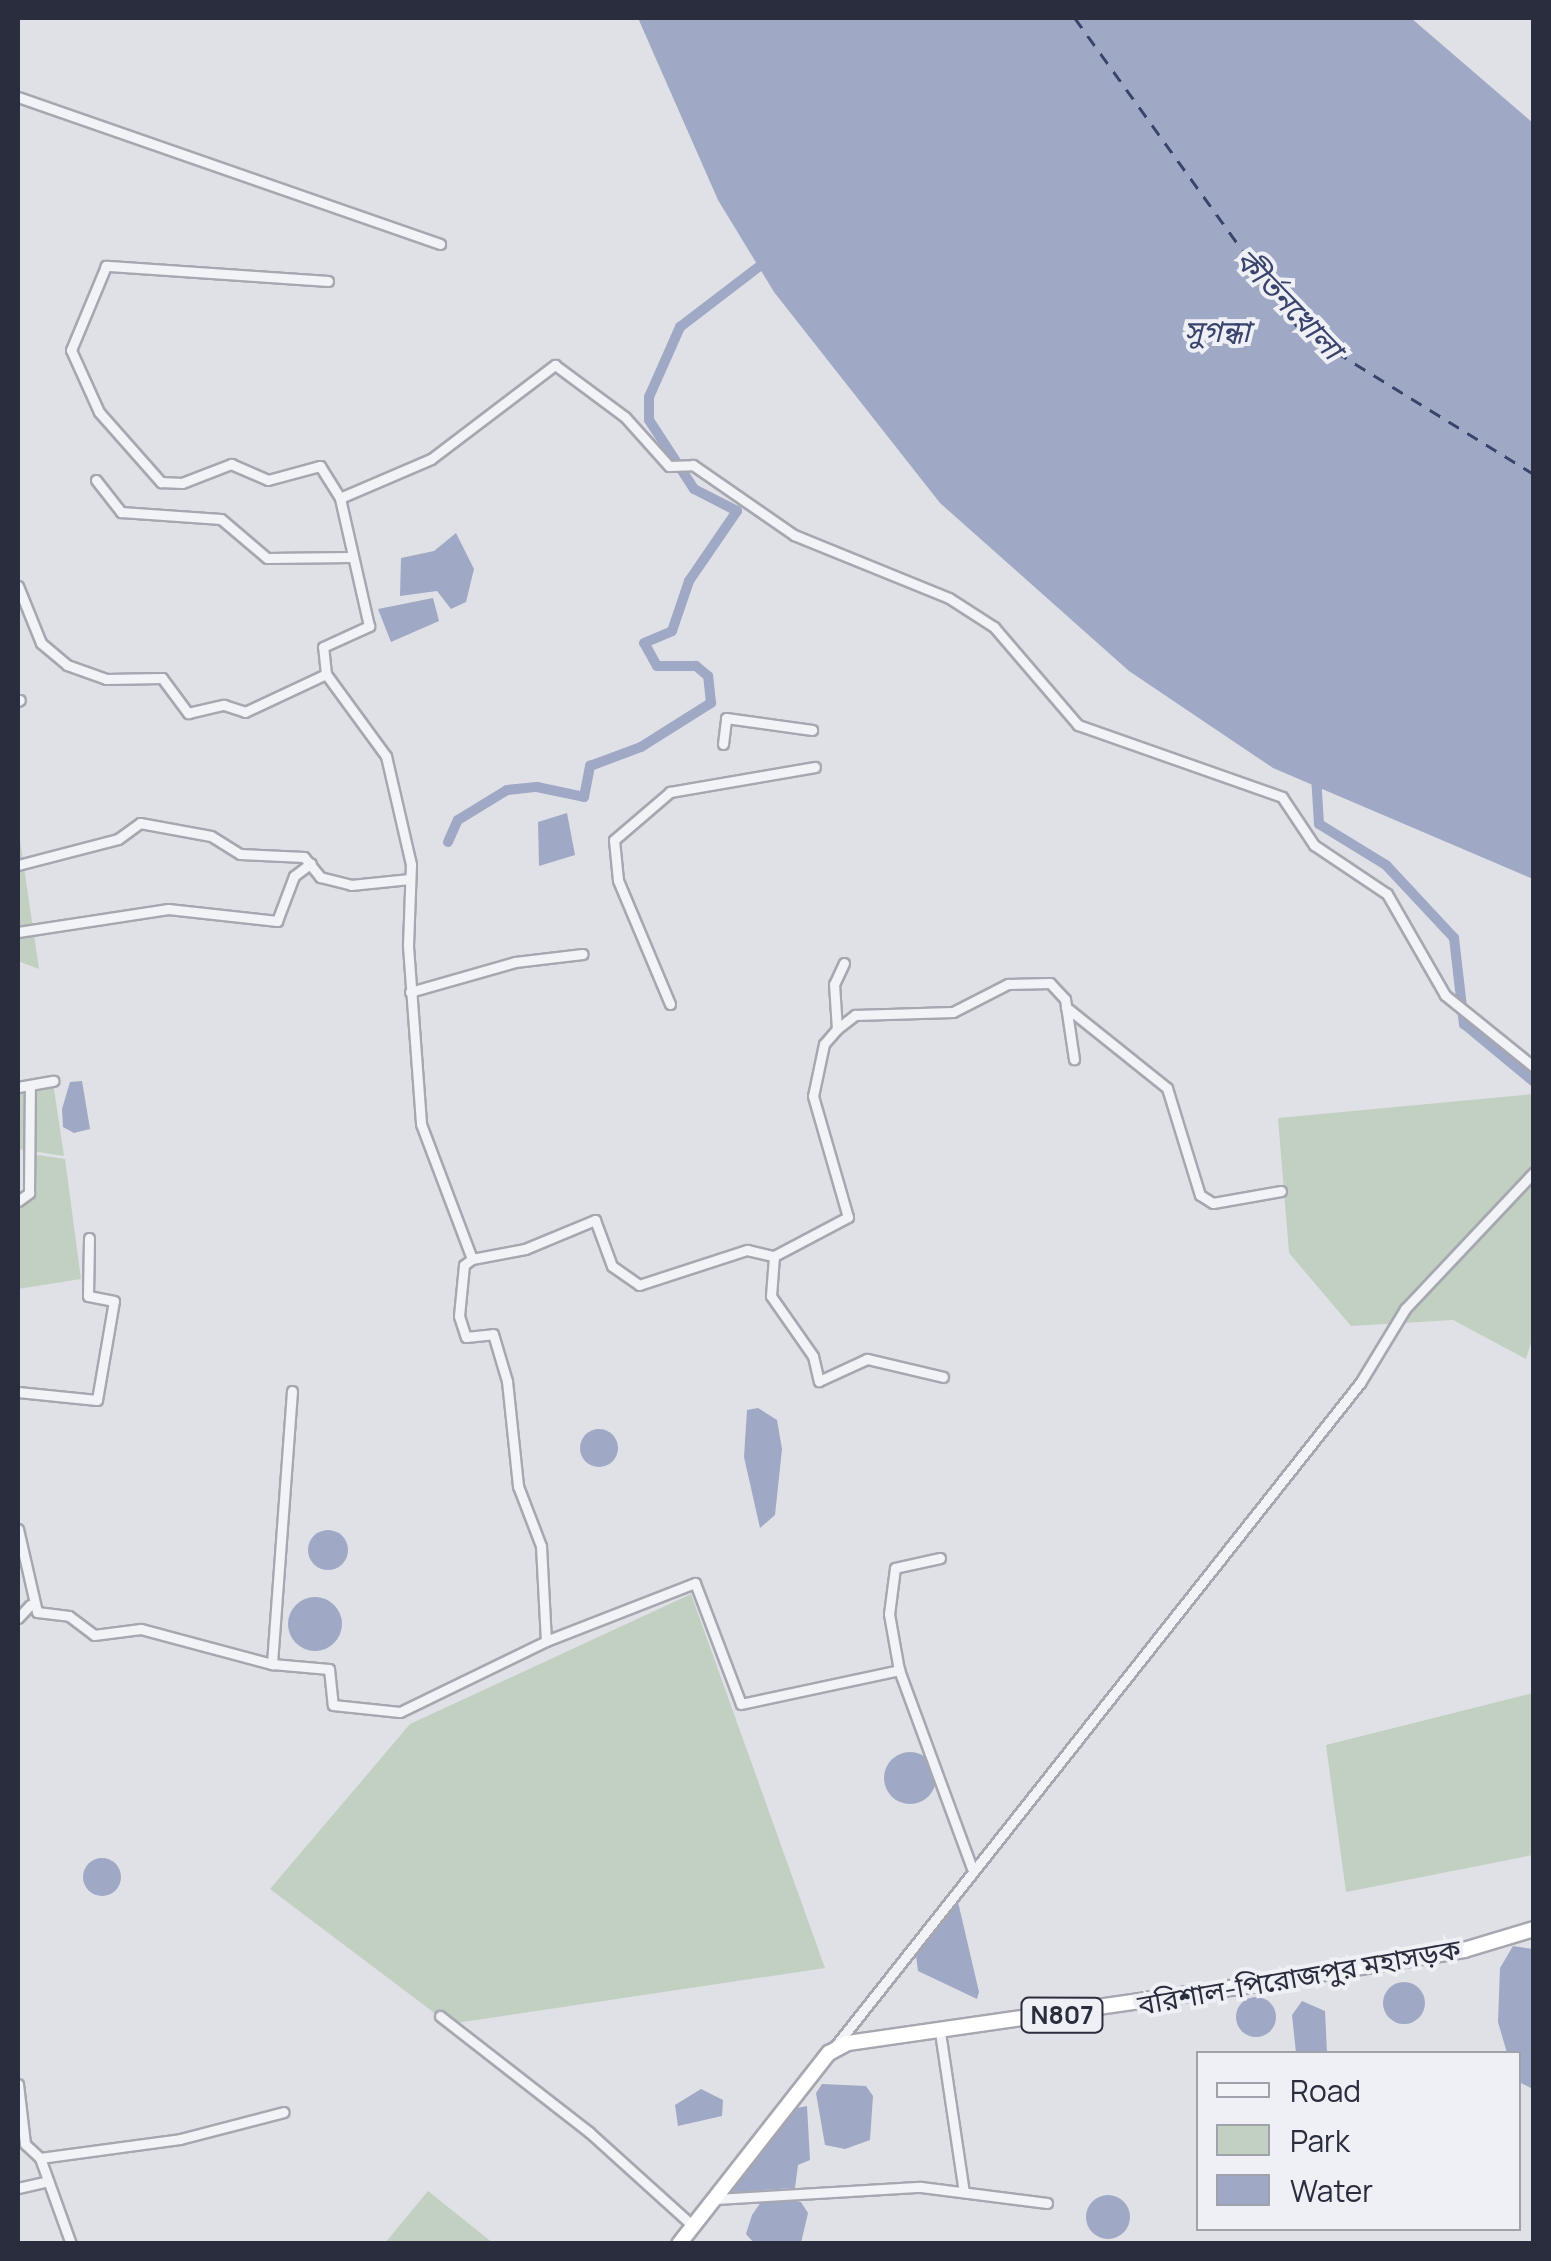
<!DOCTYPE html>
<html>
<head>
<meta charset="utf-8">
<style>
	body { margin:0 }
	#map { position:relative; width:1551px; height:2261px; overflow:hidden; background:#e0e1e7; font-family:Manrope,"Noto Sans Bengali",sans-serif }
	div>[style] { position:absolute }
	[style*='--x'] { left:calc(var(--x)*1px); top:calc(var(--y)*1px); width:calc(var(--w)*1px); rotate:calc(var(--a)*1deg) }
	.green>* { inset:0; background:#c2d0c2 }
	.water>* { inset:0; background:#9fa8c4 }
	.round { border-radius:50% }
	.canal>* { height:10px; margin:-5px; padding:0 5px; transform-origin:5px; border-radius:5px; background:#9fa8c4 }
	.ferry>* { height:2.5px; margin-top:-1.25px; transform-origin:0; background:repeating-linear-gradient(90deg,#39446d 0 12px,transparent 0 22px) }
	.roads { filter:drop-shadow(2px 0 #a6a7b1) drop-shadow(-2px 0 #a6a7b1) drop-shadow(0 2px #a6a7b1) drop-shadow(0 -2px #a6a7b1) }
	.minor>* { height:9px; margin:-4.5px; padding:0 4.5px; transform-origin:4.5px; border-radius:4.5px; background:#f2f3f6 }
	.highway>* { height:14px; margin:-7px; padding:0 7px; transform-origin:7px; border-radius:7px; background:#fff }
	span { translate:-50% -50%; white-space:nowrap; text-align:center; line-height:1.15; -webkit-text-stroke:8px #eff0f5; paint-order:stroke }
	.shield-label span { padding:2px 8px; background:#eff0f5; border:2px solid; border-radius:8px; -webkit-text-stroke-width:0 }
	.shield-label { font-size:25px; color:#2a2d3d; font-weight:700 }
	.street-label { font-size:28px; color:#2a2d3d }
	.water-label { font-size:30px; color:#39446d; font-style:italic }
	.frame { position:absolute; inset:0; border:20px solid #2a2d3d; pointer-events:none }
	.legend { position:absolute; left:1196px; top:2051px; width:325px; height:180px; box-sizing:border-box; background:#eff0f5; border:2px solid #a0a2ab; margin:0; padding:12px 18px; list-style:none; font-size:30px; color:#2a2d3d }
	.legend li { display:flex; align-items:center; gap:20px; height:50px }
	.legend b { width:50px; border:2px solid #a0a2ab }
</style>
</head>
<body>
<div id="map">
	<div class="green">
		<div style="clip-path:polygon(18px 826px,39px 969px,18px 961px)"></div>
		<div style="clip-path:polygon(53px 1083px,64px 1156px,18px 1149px,18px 1088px)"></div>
		<div style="clip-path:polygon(1533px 1094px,1534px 1333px,1526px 1359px,1453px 1320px,1351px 1326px,1289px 1253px,1278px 1118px)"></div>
		<div style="clip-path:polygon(31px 1154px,65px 1159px,81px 1279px,18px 1289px,18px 1205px,31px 1198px)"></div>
		<div style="clip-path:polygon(691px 1594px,825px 1968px,449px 2024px,270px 1889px,410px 1724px)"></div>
		<div style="clip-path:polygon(1533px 1693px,1533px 1855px,1346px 1892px,1326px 1745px)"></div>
		<div style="clip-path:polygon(428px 2191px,493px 2243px,385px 2243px)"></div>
	</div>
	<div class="water">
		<div style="clip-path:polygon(638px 18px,1411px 18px,1533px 123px,1533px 879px,1273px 768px,1129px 671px,940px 503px,774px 292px,718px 200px)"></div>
		<div style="clip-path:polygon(456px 533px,474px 569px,466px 602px,451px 609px,437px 591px,400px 596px,401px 558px,434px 551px)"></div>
		<div style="clip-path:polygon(433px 598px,439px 621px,391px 642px,378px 609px)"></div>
		<div style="clip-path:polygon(567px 813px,575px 855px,539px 866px,538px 822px)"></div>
		<div style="clip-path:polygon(82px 1081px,90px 1129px,74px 1133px,63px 1127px,62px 1109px,70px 1082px)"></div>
		<div style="clip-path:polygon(758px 1408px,777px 1420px,782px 1449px,775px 1515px,760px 1528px,744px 1457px,747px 1410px)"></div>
		<div class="round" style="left:580px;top:1429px;width:38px;height:38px"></div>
		<div class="round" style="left:308px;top:1530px;width:40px;height:40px"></div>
		<div class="round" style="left:288px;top:1597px;width:54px;height:54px"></div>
		<div class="round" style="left:884px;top:1752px;width:52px;height:52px"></div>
		<div class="round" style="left:83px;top:1858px;width:38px;height:38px"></div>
		<div style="clip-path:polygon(958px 1902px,979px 1992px,977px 1999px,918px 1971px,915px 1948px)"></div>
		<div style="clip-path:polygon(1513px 1946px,1533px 1949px,1533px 2089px,1519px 2082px,1518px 2054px,1507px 2053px,1498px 2022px,1500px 1968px)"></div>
		<div class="round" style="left:1383px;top:1982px;width:42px;height:42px"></div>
		<div class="round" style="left:1236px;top:1997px;width:40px;height:40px"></div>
		<div style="clip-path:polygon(1302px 2001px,1325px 2011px,1327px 2053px,1296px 2053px,1292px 2015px)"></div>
		<div style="clip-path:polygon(822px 2084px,866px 2086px,873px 2096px,870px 2140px,845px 2149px,825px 2145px,816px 2093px)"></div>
		<div style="clip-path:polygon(701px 2089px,723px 2100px,722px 2116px,678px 2126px,675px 2105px)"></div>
		<div style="clip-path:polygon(807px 2106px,810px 2160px,798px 2165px,795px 2188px,731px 2192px,792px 2109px)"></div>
		<div class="round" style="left:1086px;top:2195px;width:44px;height:44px"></div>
		<div style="clip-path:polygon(781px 2198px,801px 2202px,808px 2213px,801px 2243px,754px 2243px,746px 2234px,752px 2215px,761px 2202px)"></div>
	</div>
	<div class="canal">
		<div style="--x:1316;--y:776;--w:48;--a:86.4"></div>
		<div style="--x:1319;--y:824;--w:79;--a:31.5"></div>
		<div style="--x:1386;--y:865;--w:100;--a:47"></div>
		<div style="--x:1454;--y:938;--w:87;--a:83.4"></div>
		<div style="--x:1464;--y:1024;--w:91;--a:39.6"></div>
		<div style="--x:448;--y:842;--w:24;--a:-66"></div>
		<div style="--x:458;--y:820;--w:57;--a:-31.5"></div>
		<div style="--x:507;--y:790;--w:30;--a:-6"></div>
		<div style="--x:537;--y:787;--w:48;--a:12"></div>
		<div style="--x:584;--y:797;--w:32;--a:-79"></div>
		<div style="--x:590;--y:766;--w:54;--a:-20.4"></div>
		<div style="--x:641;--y:747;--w:83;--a:-32.2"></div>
		<div style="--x:711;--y:703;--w:27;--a:-96"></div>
		<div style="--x:708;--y:676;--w:16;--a:-140"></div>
		<div style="--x:696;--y:666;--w:39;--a:180"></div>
		<div style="--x:657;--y:666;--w:26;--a:-119"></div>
		<div style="--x:644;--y:643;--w:30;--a:-23"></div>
		<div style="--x:672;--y:631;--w:53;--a:-71.2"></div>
		<div style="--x:689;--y:581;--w:85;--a:-55.6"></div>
		<div style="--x:737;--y:511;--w:48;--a:-152.9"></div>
		<div style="--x:694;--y:489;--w:82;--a:-123.1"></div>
		<div style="--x:649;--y:420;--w:23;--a:-90"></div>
		<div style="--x:649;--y:397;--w:77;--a:-66.1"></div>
		<div style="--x:680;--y:327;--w:112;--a:-37.4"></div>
	</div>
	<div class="ferry">
		<div style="--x:1075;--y:18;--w:383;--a:54.2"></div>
		<div style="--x:1299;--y:329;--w:276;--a:31.7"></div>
	</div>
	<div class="roads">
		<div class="minor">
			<div style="--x:18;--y:97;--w:447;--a:19.2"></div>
			<div style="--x:328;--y:281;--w:223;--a:-176.1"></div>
			<div style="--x:106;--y:266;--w:91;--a:112.6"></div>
			<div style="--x:71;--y:350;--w:68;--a:65.7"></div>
			<div style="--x:99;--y:412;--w:94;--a:48.5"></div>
			<div style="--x:161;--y:482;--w:21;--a:3"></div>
			<div style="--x:182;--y:483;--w:53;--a:-21.2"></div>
			<div style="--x:231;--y:464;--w:40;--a:23.4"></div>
			<div style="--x:268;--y:480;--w:54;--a:-15.1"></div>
			<div style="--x:320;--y:466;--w:38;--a:58"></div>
			<div style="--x:340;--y:498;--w:99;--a:-23.2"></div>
			<div style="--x:431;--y:459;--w:156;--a:-37.2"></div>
			<div style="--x:555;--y:365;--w:87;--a:36.6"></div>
			<div style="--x:625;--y:417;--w:66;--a:48.1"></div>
			<div style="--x:669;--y:466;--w:24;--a:-2"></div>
			<div style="--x:693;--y:465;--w:123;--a:34.7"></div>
			<div style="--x:794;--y:535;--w:167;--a:22.1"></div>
			<div style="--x:949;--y:598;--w:54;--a:32.8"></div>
			<div style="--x:994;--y:627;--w:129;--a:49.4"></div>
			<div style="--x:1078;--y:725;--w:216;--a:19.4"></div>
			<div style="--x:1282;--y:797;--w:58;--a:56.3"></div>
			<div style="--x:1314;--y:845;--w:88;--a:33.9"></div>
			<div style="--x:1387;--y:894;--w:116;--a:60.1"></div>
			<div style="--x:1445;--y:995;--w:114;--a:39"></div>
			<div style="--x:96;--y:480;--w:41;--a:52"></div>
			<div style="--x:121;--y:512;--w:100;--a:4"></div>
			<div style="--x:221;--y:519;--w:60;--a:40.3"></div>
			<div style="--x:267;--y:558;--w:84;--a:-0.7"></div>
			<div style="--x:18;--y:586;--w:61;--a:68"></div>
			<div style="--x:41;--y:643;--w:34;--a:40"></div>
			<div style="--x:67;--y:665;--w:41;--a:19.7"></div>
			<div style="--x:106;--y:679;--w:56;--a:-1"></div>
			<div style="--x:162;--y:678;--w:44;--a:53.4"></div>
			<div style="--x:188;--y:713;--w:37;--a:-13"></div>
			<div style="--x:224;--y:705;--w:22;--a:18"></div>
			<div style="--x:245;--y:712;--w:89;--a:-25.1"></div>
			<div style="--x:326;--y:674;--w:102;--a:53.8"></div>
			<div style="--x:386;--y:756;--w:111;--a:77"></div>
			<div style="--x:411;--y:864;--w:82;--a:92.1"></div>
			<div style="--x:408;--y:946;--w:178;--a:85.8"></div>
			<div style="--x:421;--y:1124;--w:144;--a:69.3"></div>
			<div style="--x:472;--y:1259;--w:54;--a:-10.7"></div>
			<div style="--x:525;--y:1249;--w:76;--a:-22.5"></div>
			<div style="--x:595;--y:1220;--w:49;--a:69.7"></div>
			<div style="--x:612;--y:1266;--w:33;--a:35"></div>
			<div style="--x:639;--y:1285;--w:114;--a:-18"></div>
			<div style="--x:747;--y:1250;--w:28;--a:13"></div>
			<div style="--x:326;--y:674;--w:27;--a:-96"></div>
			<div style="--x:323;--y:647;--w:51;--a:-24.5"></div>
			<div style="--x:369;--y:626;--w:131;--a:-102.8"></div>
			<div style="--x:18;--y:701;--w:2;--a:-27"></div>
			<div style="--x:723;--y:744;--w:26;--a:-83"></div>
			<div style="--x:726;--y:718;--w:87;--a:7.9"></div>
			<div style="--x:18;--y:865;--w:103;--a:-14.6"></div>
			<div style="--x:118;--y:839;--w:27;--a:-36"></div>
			<div style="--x:140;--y:823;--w:72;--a:10.4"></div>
			<div style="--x:211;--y:836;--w:34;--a:32"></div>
			<div style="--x:240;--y:854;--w:64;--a:2.7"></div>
			<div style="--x:304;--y:857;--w:26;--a:51"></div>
			<div style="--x:320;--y:877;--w:32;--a:14"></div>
			<div style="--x:351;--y:885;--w:59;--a:-5.8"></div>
			<div style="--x:18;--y:932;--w:152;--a:-8.7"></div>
			<div style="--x:168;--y:909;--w:110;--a:6.3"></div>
			<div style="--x:277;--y:921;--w:48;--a:-69.3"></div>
			<div style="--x:294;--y:876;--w:21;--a:-37"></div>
			<div style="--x:844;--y:963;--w:23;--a:115"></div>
			<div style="--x:834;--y:984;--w:45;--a:86.2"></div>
			<div style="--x:837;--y:1029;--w:20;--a:131"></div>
			<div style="--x:824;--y:1044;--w:53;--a:101.9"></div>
			<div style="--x:813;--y:1096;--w:126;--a:73.9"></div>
			<div style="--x:848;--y:1217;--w:84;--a:152.2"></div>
			<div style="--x:774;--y:1256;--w:40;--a:94.3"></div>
			<div style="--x:771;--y:1296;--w:73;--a:55"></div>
			<div style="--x:813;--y:1356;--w:26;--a:77"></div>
			<div style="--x:819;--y:1381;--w:53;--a:-24.6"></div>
			<div style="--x:867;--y:1359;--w:78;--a:13.3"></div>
			<div style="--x:410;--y:992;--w:109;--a:-15.9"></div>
			<div style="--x:515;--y:962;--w:68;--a:-6.7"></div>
			<div style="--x:670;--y:1004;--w:134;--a:-112.8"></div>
			<div style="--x:618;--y:880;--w:40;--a:-95.7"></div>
			<div style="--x:614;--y:840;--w:74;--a:-40.6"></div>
			<div style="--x:670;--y:792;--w:147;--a:-9.8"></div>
			<div style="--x:1066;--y:1007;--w:129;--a:38.7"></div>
			<div style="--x:1167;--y:1088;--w:112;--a:72.9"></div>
			<div style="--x:1200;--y:1195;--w:15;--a:32"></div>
			<div style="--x:1213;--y:1203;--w:69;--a:-10"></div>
			<div style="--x:837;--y:1029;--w:23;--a:-38"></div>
			<div style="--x:855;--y:1015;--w:98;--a:-1.8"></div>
			<div style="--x:953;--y:1012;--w:62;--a:-27"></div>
			<div style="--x:1008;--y:984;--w:42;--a:-1.4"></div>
			<div style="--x:1050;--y:983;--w:22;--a:47"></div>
			<div style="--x:1065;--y:999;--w:61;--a:81.5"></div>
			<div style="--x:18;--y:1087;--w:36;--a:-10"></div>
			<div style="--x:18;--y:1201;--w:14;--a:-36"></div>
			<div style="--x:29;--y:1193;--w:108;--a:-89.5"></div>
			<div style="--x:472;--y:1259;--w:10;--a:143"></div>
			<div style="--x:464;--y:1265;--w:51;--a:95.6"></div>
			<div style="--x:459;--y:1316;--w:22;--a:72"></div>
			<div style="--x:466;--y:1337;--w:27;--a:-6"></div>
			<div style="--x:493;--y:1334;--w:49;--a:73.4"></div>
			<div style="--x:507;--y:1381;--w:106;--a:84"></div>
			<div style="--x:518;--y:1486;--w:64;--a:69"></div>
			<div style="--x:541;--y:1546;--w:95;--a:87"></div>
			<div style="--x:546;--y:1641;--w:160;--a:-21.3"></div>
			<div style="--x:695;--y:1583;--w:129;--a:69.2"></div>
			<div style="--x:741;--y:1704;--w:162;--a:-12.1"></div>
			<div style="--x:292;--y:1391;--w:274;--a:94.2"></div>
			<div style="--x:272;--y:1664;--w:57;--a:5"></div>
			<div style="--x:329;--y:1669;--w:36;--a:84"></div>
			<div style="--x:333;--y:1705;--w:67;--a:6"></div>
			<div style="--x:400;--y:1712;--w:162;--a:-25.9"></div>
			<div style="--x:18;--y:1392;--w:79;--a:5.8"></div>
			<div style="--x:97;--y:1400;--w:100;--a:-80.3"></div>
			<div style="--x:114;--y:1301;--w:26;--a:-169"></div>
			<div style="--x:88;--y:1296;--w:58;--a:-89"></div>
			<div style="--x:18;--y:1529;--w:85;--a:77.1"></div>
			<div style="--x:37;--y:1612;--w:32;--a:7"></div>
			<div style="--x:69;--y:1616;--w:31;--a:37"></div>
			<div style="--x:94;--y:1635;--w:47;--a:-7.3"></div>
			<div style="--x:141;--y:1629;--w:136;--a:15"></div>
			<div style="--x:940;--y:1558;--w:46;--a:167.5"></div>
			<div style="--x:895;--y:1568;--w:46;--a:97.4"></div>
			<div style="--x:889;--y:1614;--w:57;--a:79.9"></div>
			<div style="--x:899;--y:1670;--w:211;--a:69.8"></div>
			<div style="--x:18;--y:1618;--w:18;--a:-47"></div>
			<div style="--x:440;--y:2016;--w:189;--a:37.9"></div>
			<div style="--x:589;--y:2132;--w:140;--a:42.1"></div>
			<div style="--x:940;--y:2032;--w:162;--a:81.5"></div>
			<div style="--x:833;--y:2049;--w:849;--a:-51.65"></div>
			<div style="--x:1360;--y:1383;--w:87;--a:-58.7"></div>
			<div style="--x:1405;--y:1309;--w:188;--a:-46.7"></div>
			<div style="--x:18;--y:2084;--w:60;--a:83.3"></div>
			<div style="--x:25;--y:2144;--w:21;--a:43"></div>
			<div style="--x:18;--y:2188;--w:31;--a:-13"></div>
			<div style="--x:716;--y:2199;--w:205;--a:-3.4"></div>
			<div style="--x:921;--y:2187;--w:127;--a:7.2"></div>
			<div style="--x:71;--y:2244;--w:91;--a:-109.8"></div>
			<div style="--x:40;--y:2158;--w:141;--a:-7.7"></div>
			<div style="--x:180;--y:2139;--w:107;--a:-14.6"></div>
		</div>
		<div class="highway">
			<div style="--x:679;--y:2244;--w:243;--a:-51.9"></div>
			<div style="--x:829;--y:2053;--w:21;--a:-28"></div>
			<div style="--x:848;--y:2043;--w:407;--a:-8.2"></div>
			<div style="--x:1251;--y:1985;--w:216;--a:-9.3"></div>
			<div style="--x:1464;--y:1950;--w:73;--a:-16.7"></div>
		</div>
	</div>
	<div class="shield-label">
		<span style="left:1062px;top:2015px">N807</span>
	</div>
	<div class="street-label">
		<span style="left:1299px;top:1976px;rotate:-10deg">বরিশাল-পিরোজপুর মহাসড়ক</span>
	</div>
	<div class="water-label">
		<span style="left:1289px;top:304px;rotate:46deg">কীর্তনখোলা</span>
		<span style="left:1217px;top:331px">সুগন্ধা</span>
	</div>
	<div class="frame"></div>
	<ul class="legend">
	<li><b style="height:12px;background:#f2f3f6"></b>Road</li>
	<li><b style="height:28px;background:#c2d0c2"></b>Park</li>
	<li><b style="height:28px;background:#9fa8c4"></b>Water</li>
	</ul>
</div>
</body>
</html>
